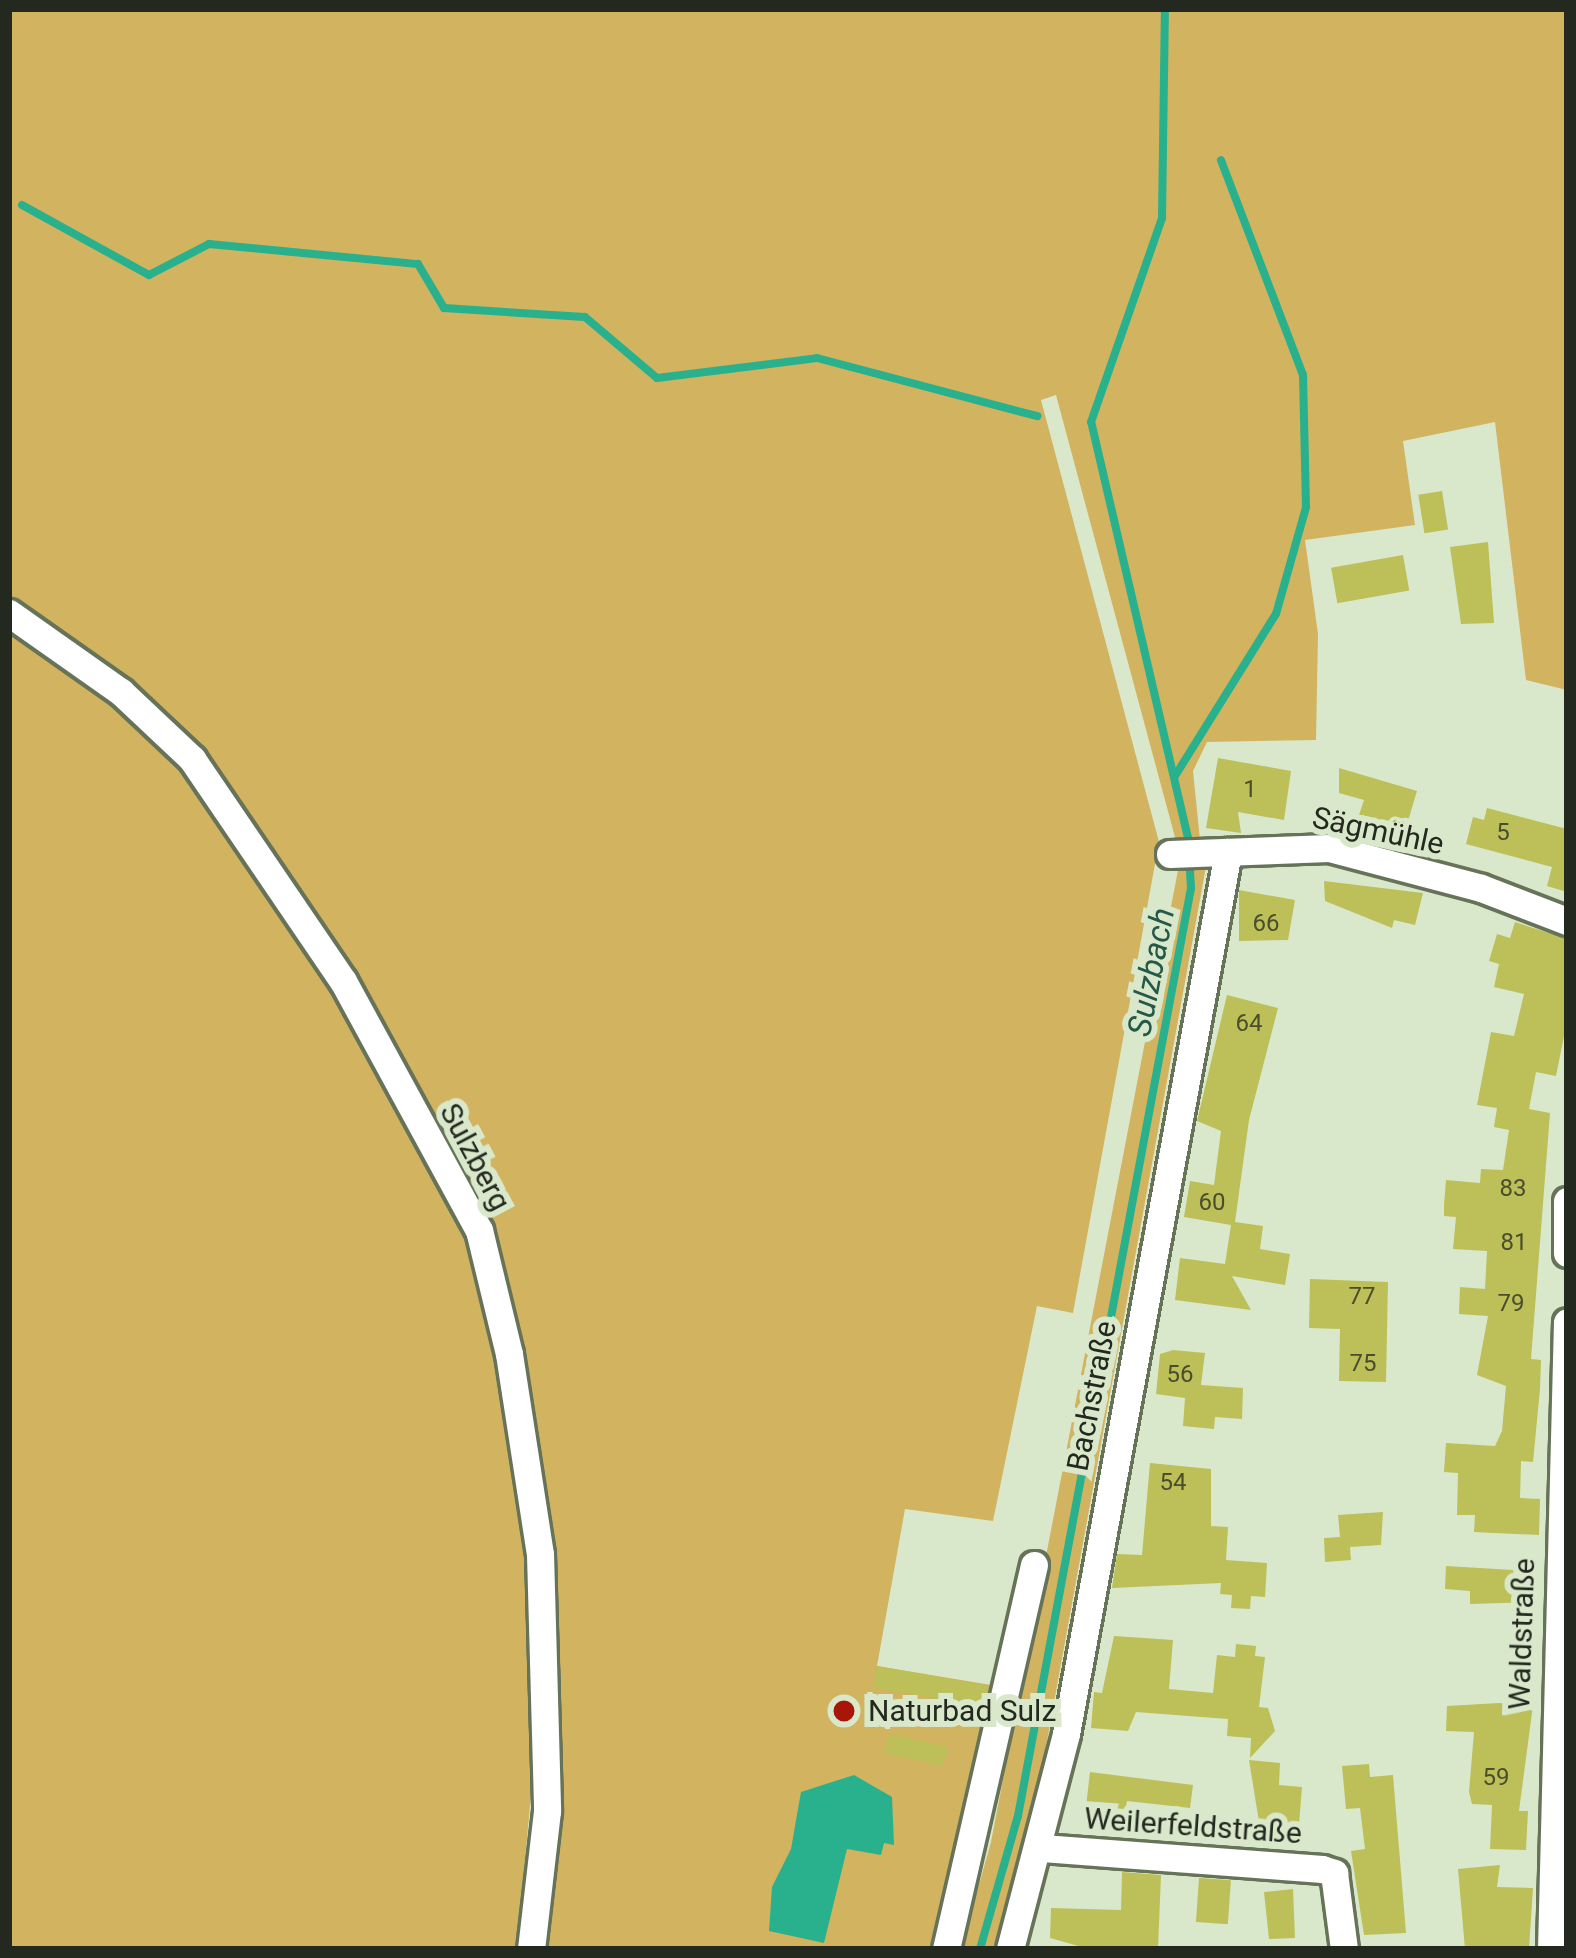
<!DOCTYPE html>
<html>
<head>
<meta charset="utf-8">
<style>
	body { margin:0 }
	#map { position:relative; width:1576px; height:1958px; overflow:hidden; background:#d9e8cb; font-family:Roboto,sans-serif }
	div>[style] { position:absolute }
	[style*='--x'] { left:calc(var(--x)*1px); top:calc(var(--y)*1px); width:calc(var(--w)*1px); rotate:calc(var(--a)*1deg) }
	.green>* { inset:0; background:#d1b360 }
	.water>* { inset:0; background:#28b18c }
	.stream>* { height:8px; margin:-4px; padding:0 4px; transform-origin:4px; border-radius:4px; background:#28b18c }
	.building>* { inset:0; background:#bdbf58; transform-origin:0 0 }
	.roads { filter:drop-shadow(3px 0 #667359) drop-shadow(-3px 0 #667359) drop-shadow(0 3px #667359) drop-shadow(0 -3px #667359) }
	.street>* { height:27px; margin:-13.5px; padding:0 13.5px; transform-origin:13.5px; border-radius:13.5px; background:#fff }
	.dots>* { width:33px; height:33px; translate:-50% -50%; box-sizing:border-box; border:6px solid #d9e8cb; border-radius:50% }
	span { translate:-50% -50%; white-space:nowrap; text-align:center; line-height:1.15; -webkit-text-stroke:12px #d9e8cb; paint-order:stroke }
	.number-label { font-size:24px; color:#4a4e2c }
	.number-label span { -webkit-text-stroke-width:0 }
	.street-label { font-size:30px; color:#23291e }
	.poi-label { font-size:30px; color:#23291e }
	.left { translate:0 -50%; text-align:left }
	.water-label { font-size:33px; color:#245847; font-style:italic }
	.frame { position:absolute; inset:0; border:12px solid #23291e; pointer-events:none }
</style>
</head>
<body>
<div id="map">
	<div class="green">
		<div style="clip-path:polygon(9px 9px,1567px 9px,1567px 690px,1526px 680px,1495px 422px,1403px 441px,1415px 525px,1305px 540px,1318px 634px,1316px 740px,1207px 742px,1193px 771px,1200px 840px,1176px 841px,1056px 395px,1041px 400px,1159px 842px,1073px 1313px,1037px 1306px,993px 1521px,905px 1509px,877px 1666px,991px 1685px,931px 1949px,543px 1949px,557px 1812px,557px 1656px,544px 1523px,494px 1259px,452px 1151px,415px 1079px,228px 798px,126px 685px,9px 599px)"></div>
		<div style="clip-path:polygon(9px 625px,165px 748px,397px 1090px,434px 1160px,475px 1266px,496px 1355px,524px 1526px,536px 1739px,517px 1949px,9px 1949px)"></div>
		<div style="clip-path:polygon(1207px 861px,1029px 1840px,997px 1949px,961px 1949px,991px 1842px,1179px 865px)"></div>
	</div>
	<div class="water">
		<div style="clip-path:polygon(854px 1775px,892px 1797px,894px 1845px,884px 1843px,881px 1855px,847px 1849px,824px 1943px,769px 1931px,772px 1887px,791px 1849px,801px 1792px)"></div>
	</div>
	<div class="stream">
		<div style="--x:22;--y:205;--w:145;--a:28.9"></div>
		<div style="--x:149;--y:275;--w:68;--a:-27.3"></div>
		<div style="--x:209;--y:244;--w:210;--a:5.5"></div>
		<div style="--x:418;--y:264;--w:51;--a:59.4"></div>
		<div style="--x:444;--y:308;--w:141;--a:3.7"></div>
		<div style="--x:585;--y:317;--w:94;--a:40.3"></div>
		<div style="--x:657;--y:378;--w:161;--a:-7.1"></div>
		<div style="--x:817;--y:358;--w:228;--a:14.8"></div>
		<div style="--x:1175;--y:776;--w:191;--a:-58.1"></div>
		<div style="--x:1276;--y:614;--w:111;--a:-74.3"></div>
		<div style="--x:1306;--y:507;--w:132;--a:-91.3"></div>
		<div style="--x:1303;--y:375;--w:230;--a:-110.9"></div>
		<div style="--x:980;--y:1949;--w:138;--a:-74.1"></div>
		<div style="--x:1018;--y:1816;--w:944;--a:-79.44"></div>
		<div style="--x:1191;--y:888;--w:50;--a:-93.4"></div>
		<div style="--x:1188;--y:838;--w:427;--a:-103.1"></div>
		<div style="--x:1091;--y:422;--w:216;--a:-70.8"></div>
		<div style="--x:1162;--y:218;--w:209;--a:-89.2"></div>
	</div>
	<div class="building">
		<div style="left:1442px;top:491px;width:39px;height:24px;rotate:81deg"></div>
		<div style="clip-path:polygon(1488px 542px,1494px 623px,1461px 624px,1450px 547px)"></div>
		<div style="left:1403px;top:555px;width:36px;height:73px;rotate:80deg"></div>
		<div style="clip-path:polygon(1218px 758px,1291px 771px,1284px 820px,1238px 812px,1241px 833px,1206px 828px)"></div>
		<div style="clip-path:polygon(1339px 768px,1417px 791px,1405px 831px,1358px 818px,1364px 800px,1339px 793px)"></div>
		<div style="clip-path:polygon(1487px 808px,1567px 829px,1567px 892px,1547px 886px,1552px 867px,1466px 844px,1473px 817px,1484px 820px)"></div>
		<div style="clip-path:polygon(1324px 881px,1423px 893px,1415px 925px,1394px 920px,1392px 928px,1325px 901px)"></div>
		<div style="clip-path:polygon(1239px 890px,1295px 900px,1288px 940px,1239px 941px)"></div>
		<div style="clip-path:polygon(1515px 922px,1567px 939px,1567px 1021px,1556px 1076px,1536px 1072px,1529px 1109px,1550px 1113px,1531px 1359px,1541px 1360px,1540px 1389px,1533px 1462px,1521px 1461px,1520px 1498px,1540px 1499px,1539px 1535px,1474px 1532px,1475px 1515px,1457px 1515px,1458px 1473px,1444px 1472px,1446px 1443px,1495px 1446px,1502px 1431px,1506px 1386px,1477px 1375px,1488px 1316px,1459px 1314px,1460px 1287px,1485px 1289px,1487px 1251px,1453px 1249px,1456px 1217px,1444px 1216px,1444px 1205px,1446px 1180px,1480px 1183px,1481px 1169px,1503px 1170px,1509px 1130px,1494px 1127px,1497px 1108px,1477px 1105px,1491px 1032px,1514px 1036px,1524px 994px,1494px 987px,1499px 964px,1489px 961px,1497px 934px,1510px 938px)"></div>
		<div style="clip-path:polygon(1227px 995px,1278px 1008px,1249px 1120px,1235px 1222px,1263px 1226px,1260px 1249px,1290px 1254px,1285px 1285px,1232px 1276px,1251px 1310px,1175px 1300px,1180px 1258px,1225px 1264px,1231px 1225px,1184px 1217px,1190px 1181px,1214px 1185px,1221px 1131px,1197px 1121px)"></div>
		<div style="clip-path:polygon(1310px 1279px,1388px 1282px,1386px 1382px,1339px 1381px,1340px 1329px,1309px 1328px)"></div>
		<div style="clip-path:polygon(1173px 1350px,1205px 1353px,1201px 1385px,1243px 1388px,1242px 1419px,1215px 1417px,1214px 1429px,1183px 1426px,1185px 1398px,1156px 1394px,1160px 1354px)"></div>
		<div style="clip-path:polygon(1150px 1463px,1211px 1469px,1211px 1526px,1228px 1527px,1226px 1560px,1267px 1563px,1265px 1597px,1251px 1596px,1250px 1609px,1231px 1608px,1232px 1595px,1220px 1594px,1221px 1583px,1112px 1588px,1117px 1554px,1142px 1555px)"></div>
		<div style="clip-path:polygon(1383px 1512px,1381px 1545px,1350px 1547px,1351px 1560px,1325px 1562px,1324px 1538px,1340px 1537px,1338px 1515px)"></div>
		<div style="clip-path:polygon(1446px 1566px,1532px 1571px,1531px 1602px,1470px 1604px,1470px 1591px,1445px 1589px)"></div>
		<div style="clip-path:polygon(1114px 1636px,1173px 1640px,1169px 1689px,1213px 1693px,1217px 1655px,1235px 1657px,1236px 1644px,1256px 1646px,1255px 1656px,1265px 1657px,1259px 1707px,1268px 1708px,1275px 1731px,1250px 1758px,1251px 1738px,1227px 1736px,1228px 1719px,1136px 1712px,1128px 1731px,1091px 1728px,1094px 1692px,1102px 1693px)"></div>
		<div style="left:877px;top:1666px;width:113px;height:22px;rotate:10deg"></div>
		<div style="clip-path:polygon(1499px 1703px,1533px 1705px,1519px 1811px,1528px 1811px,1526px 1850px,1490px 1849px,1492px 1805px,1472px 1804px,1469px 1792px,1474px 1732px,1446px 1731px,1447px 1706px)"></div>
		<div style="left:889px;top:1734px;width:60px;height:20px;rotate:12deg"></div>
		<div style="clip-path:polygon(1249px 1760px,1280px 1763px,1279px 1785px,1302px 1787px,1298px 1837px,1261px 1834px)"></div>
		<div style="clip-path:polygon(1369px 1764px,1370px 1777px,1393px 1775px,1406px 1933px,1364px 1935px,1351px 1851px,1365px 1849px,1360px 1808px,1346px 1809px,1342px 1766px)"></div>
		<div style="clip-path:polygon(1090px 1772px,1193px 1785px,1190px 1808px,1127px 1801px,1125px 1812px,1086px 1807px)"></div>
		<div style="clip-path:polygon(1500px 1865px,1497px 1887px,1533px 1888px,1529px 1949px,1465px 1949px,1458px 1869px)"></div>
		<div style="clip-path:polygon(1122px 1872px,1161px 1875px,1158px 1949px,1089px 1949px,1050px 1938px,1051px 1908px,1121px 1910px)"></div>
		<div style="left:1199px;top:1878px;width:32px;height:44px;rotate:4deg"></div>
		<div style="clip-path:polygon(1293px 1889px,1295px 1938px,1269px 1939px,1264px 1892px)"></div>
	</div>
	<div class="roads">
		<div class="street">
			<div style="--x:9;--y:613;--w:137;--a:35.2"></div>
			<div style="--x:121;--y:692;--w:98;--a:43.3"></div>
			<div style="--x:192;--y:759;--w:268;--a:55.8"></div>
			<div style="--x:343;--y:981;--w:284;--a:61.4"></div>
			<div style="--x:479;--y:1230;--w:128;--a:76.4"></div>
			<div style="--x:509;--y:1354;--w:202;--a:81.2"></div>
			<div style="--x:540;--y:1554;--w:257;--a:88.4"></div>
			<div style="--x:547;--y:1811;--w:139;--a:96.6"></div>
			<div style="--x:1170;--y:854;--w:159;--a:-2.2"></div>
			<div style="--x:1329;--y:848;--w:157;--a:14.7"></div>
			<div style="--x:1481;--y:888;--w:92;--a:21"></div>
			<div style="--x:1567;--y:1201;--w:52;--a:90"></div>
			<div style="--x:1042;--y:1848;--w:281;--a:4.3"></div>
			<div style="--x:1322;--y:1869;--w:13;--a:18"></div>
			<div style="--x:1334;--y:1873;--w:77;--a:82.5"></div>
			<div style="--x:946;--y:1949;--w:394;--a:-77.1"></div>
			<div style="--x:1010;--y:1949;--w:222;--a:-75.4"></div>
			<div style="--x:1066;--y:1734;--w:897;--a:-79.59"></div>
			<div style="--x:1551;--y:1949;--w:627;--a:-88.54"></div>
		</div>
	</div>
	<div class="dots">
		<div style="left:844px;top:1711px;background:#a81509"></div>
	</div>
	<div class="number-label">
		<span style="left:1250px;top:790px">1</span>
		<span style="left:1503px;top:833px">5</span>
		<span style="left:1266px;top:924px">66</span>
		<span style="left:1249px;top:1024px">64</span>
		<span style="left:1513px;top:1189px">83</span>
		<span style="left:1212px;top:1203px">60</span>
		<span style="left:1514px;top:1243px">81</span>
		<span style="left:1362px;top:1297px">77</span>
		<span style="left:1511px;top:1304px">79</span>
		<span style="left:1363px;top:1364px">75</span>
		<span style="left:1180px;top:1375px">56</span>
		<span style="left:1173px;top:1483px">54</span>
		<span style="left:1496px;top:1778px">59</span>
	</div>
	<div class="street-label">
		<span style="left:1378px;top:831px;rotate:12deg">Sägmühle</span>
		<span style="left:475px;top:1157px;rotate:62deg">Sulzberg</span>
		<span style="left:1092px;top:1396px;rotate:-79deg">Bachstraße</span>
		<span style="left:1522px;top:1634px;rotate:-88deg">Waldstraße</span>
		<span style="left:1193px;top:1826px;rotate:4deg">Weilerfeldstraße</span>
	</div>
	<div class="poi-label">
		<span class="left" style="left:868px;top:1711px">Naturbad Sulz</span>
	</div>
	<div class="water-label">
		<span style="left:1151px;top:972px;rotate:-79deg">Sulzbach</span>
	</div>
	<div class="frame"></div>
</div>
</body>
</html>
